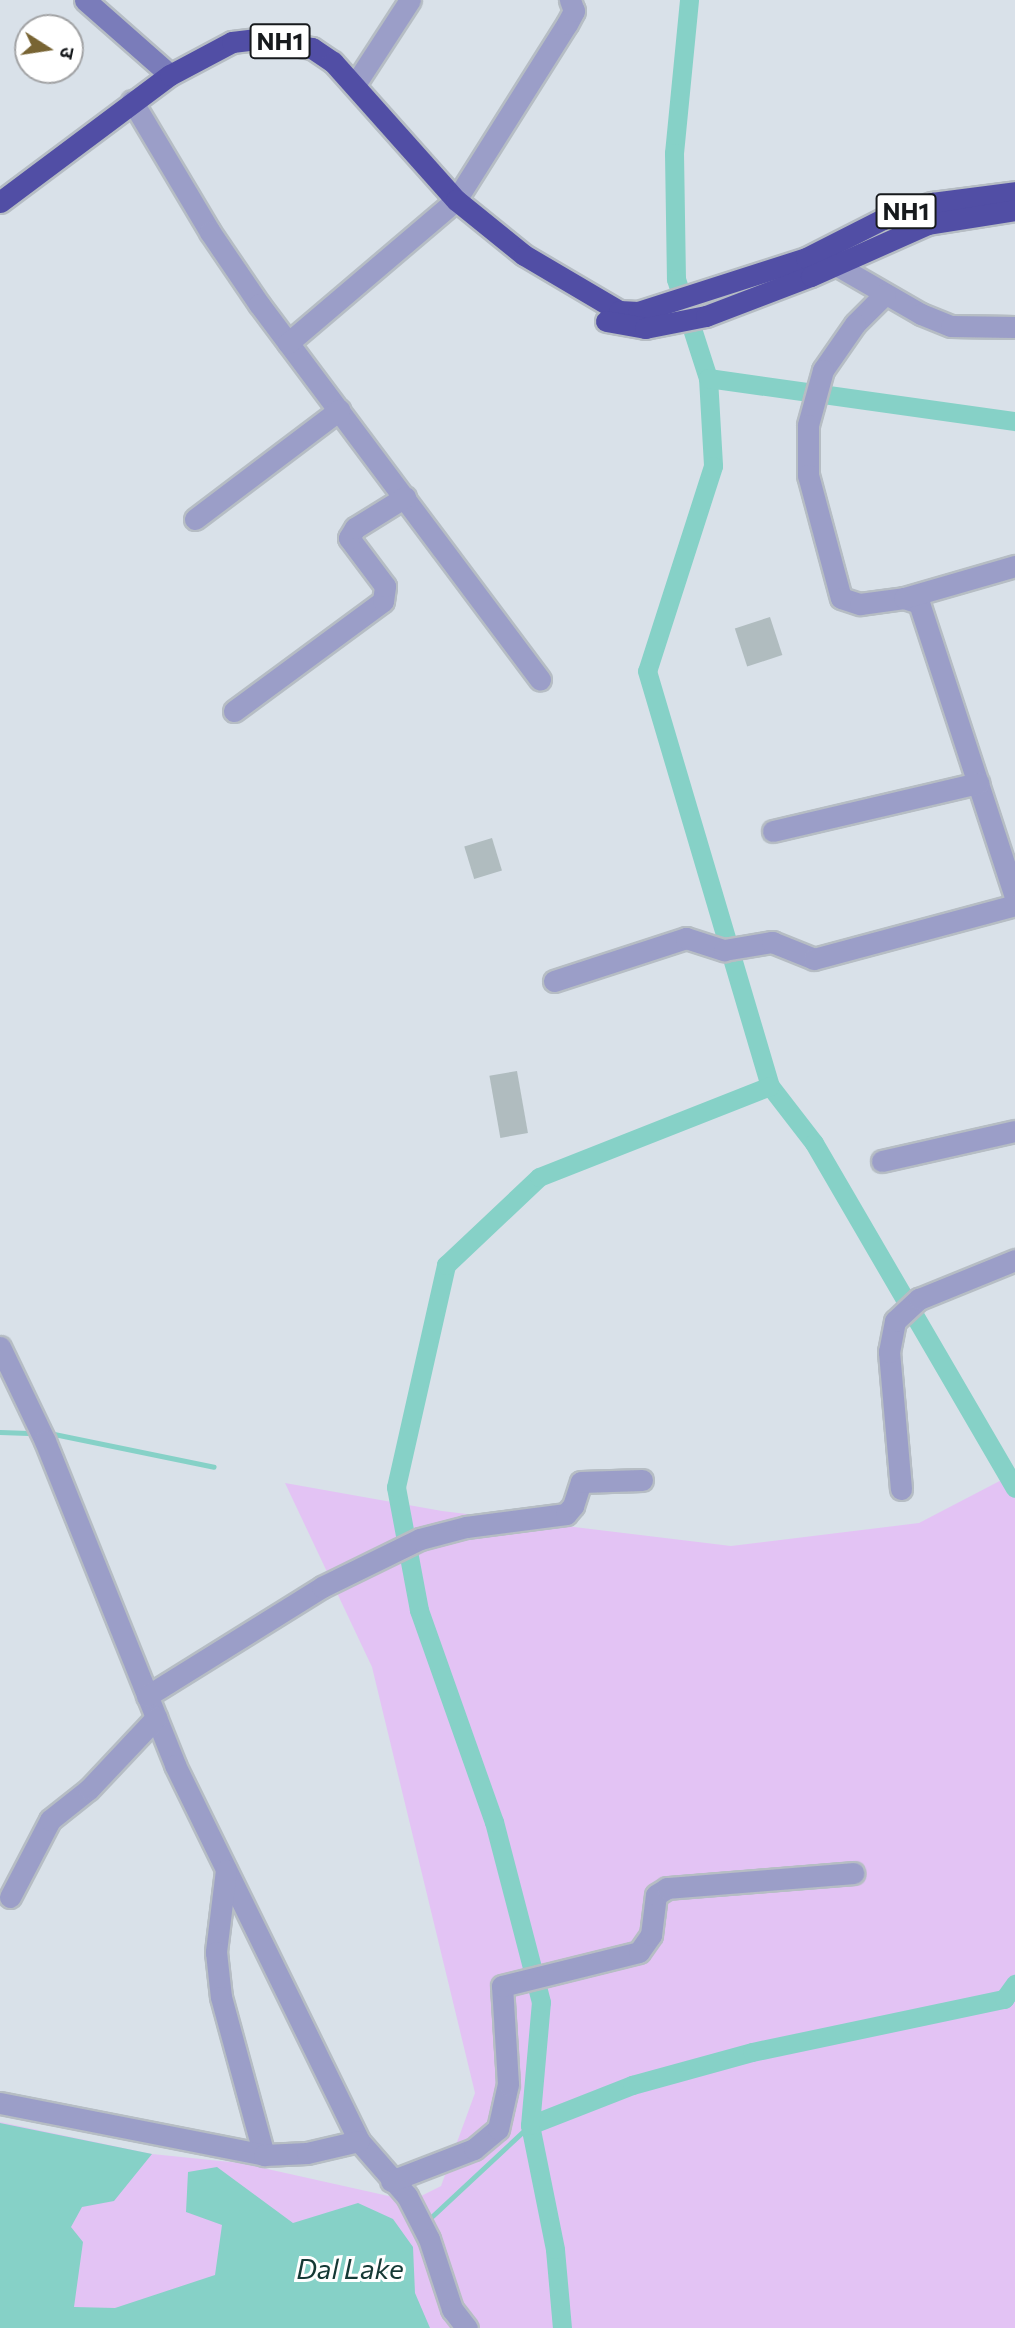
<!DOCTYPE html>
<html>
<head>
<meta charset="utf-8">
<style>
	body { margin:0 }
	#map { position:relative; width:1015px; height:2328px; overflow:hidden; background:#d9e1e9; font-family:Commissioner,"Noto Sans Devanagari",sans-serif }
	div>[style] { position:absolute }
	[style*='--x'] { left:calc(var(--x)*1px); top:calc(var(--y)*1px); width:calc(var(--w)*1px); rotate:calc(var(--a)*1deg) }
	.green>* { inset:0; background:#e3c3f4 }
	.water>* { inset:0; background:#86d1c7 }
	.stream>* { height:5px; margin:-2.5px; padding:0 2.5px; transform-origin:2.5px; border-radius:2.5px; background:#86d1c7 }
	.canal>* { height:19px; margin:-9.5px; padding:0 9.5px; transform-origin:9.5px; border-radius:9.5px; background:#86d1c7 }
	.building>* { inset:0; background:#b0bcbf; transform-origin:0 0 }
	.roads { filter:drop-shadow(2px 0 #b6bdc4) drop-shadow(-2px 0 #b6bdc4) drop-shadow(0 2px #b6bdc4) drop-shadow(0 -2px #b6bdc4) }
	.street>* { height:21px; margin:-10.5px; padding:0 10.5px; transform-origin:10.5px; border-radius:10.5px; background:#9b9ec8 }
	.secondary>* { height:21px; margin:-10.5px; padding:0 10.5px; transform-origin:10.5px; border-radius:10.5px; background:#7a7cba }
	.highway>* { height:21px; margin:-10.5px; padding:0 10.5px; transform-origin:10.5px; border-radius:10.5px; background:#514ea5 }
	span { translate:-50% -50%; white-space:nowrap; text-align:center; line-height:1.15; -webkit-text-stroke:6px #fff; paint-order:stroke }
	.shield-label span { padding:2px 5px; background:#fff; border:2px solid; border-radius:5px; -webkit-text-stroke-width:0 }
	.shield-label { font-size:24px; color:#171a1d; font-weight:700 }
	.water-label { font-size:28px; color:#153935; font-style:italic }
	.north { position:absolute; left:14px; top:14px; width:70px; height:70px; box-sizing:border-box; background:#fff; border:2px solid #a2a3a5; border-radius:50%; rotate:102deg; font-size:19px; font-weight:700; line-height:28px; text-align:center; color:#171a1d }
	.north::after { content:''; display:block; margin:auto; width:24px; height:32px; background:#786433; clip-path:polygon(50% 0,100% 100%,50% 72%,0 100%) }
</style>
</head>
<body>
<div id="map">
	<div class="green">
		<div style="clip-path:polygon(1015px 1473px,1015px 2328px,0 2328px,0 2122px,152px 2154px,240px 2163px,411px 2201px,441px 2186px,475px 2093px,372px 1667px,285px 1483px,442px 1511px,731px 1546px,919px 1523px)"></div>
	</div>
	<div class="water">
		<div style="clip-path:polygon(0 2123px,152px 2154px,114px 2201px,82px 2207px,71px 2227px,83px 2242px,74px 2307px,115px 2308px,215px 2275px,222px 2225px,186px 2212px,188px 2172px,217px 2167px,293px 2223px,358px 2203px,393px 2219px,413px 2247px,415px 2293px,430px 2328px,0 2328px)"></div>
	</div>
	<div class="stream">
		<div style="--x:0;--y:1432;--w:36;--a:2"></div>
		<div style="--x:49;--y:1433;--w:168;--a:11.6"></div>
		<div style="--x:427;--y:2221;--w:141;--a:-43"></div>
	</div>
	<div class="canal">
		<div style="--x:689;--y:0;--w:154;--a:95.6"></div>
		<div style="--x:674;--y:153;--w:126;--a:89.1"></div>
		<div style="--x:676;--y:279;--w:104;--a:72.1"></div>
		<div style="--x:708;--y:378;--w:88;--a:86.7"></div>
		<div style="--x:713;--y:466;--w:215;--a:107.8"></div>
		<div style="--x:647;--y:671;--w:433;--a:73.5"></div>
		<div style="--x:770;--y:1086;--w:72;--a:52.3"></div>
		<div style="--x:814;--y:1143;--w:399;--a:59.8"></div>
		<div style="--x:708;--y:378;--w:310;--a:8"></div>
		<div style="--x:530;--y:2125;--w:110;--a:-21.4"></div>
		<div style="--x:632;--y:2085;--w:124;--a:-15.4"></div>
		<div style="--x:752;--y:2052;--w:258;--a:-11.9"></div>
		<div style="--x:1004;--y:1999;--w:19;--a:-54"></div>
		<div style="--x:562;--y:2328;--w:79;--a:-95.1"></div>
		<div style="--x:555;--y:2249;--w:126;--a:-101.4"></div>
		<div style="--x:530;--y:2125;--w:123;--a:-84.9"></div>
		<div style="--x:541;--y:2002;--w:186;--a:-104.6"></div>
		<div style="--x:494;--y:1822;--w:225;--a:-109.5"></div>
		<div style="--x:419;--y:1610;--w:125;--a:-100.6"></div>
		<div style="--x:396;--y:1487;--w:228;--a:-77.3"></div>
		<div style="--x:446;--y:1265;--w:128;--a:-43.4"></div>
		<div style="--x:539;--y:1177;--w:248;--a:-21.5"></div>
	</div>
	<div class="building">
		<div style="left:770px;top:617px;width:40px;height:37px;rotate:72deg"></div>
		<div style="left:492px;top:838px;width:34px;height:29px;rotate:73deg"></div>
		<div style="left:517px;top:1071px;width:63px;height:28px;rotate:80deg"></div>
	</div>
	<div class="roads">
		<div class="street">
			<div style="--x:356;--y:83;--w:99;--a:-57"></div>
			<div style="--x:132;--y:101;--w:152;--a:59.2"></div>
			<div style="--x:210;--y:232;--w:87;--a:55.8"></div>
			<div style="--x:259;--y:304;--w:469;--a:53.2"></div>
			<div style="--x:824;--y:258;--w:112;--a:30"></div>
			<div style="--x:921;--y:314;--w:32;--a:22"></div>
			<div style="--x:951;--y:326;--w:64;--a:0.9"></div>
			<div style="--x:885;--y:294;--w:42;--a:135"></div>
			<div style="--x:855;--y:324;--w:56;--a:124.8"></div>
			<div style="--x:823;--y:370;--w:57;--a:105.3"></div>
			<div style="--x:808;--y:425;--w:50;--a:90"></div>
			<div style="--x:808;--y:475;--w:127;--a:75"></div>
			<div style="--x:841;--y:598;--w:20;--a:18"></div>
			<div style="--x:860;--y:604;--w:44;--a:-7.8"></div>
			<div style="--x:904;--y:598;--w:16;--a:18"></div>
			<div style="--x:919;--y:603;--w:309;--a:71.9"></div>
			<div style="--x:288;--y:343;--w:221;--a:-40.4"></div>
			<div style="--x:456;--y:200;--w:208;--a:-57.8"></div>
			<div style="--x:567;--y:24;--w:15;--a:-62"></div>
			<div style="--x:574;--y:11;--w:12;--a:-110"></div>
			<div style="--x:195;--y:519;--w:181;--a:-37.1"></div>
			<div style="--x:904;--y:598;--w:116;--a:-16.1"></div>
			<div style="--x:234;--y:711;--w:185;--a:-36.4"></div>
			<div style="--x:383;--y:601;--w:15;--a:-82"></div>
			<div style="--x:385;--y:586;--w:60;--a:-126.9"></div>
			<div style="--x:349;--y:538;--w:12;--a:-59"></div>
			<div style="--x:355;--y:528;--w:59;--a:-31.8"></div>
			<div style="--x:773;--y:831;--w:211;--a:-13.2"></div>
			<div style="--x:554;--y:981;--w:139;--a:-18"></div>
			<div style="--x:686;--y:938;--w:40;--a:18"></div>
			<div style="--x:724;--y:950;--w:49;--a:-9.5"></div>
			<div style="--x:772;--y:942;--w:45;--a:22"></div>
			<div style="--x:814;--y:959;--w:208;--a:-15"></div>
			<div style="--x:882;--y:1161;--w:136;--a:-12.7"></div>
			<div style="--x:0;--y:1347;--w:104;--a:64.4"></div>
			<div style="--x:45;--y:1441;--w:349;--a:68.1"></div>
			<div style="--x:175;--y:1765;--w:419;--a:63.9"></div>
			<div style="--x:359;--y:2141;--w:73;--a:48.9"></div>
			<div style="--x:407;--y:2196;--w:48;--a:62.9"></div>
			<div style="--x:429;--y:2239;--w:74;--a:71.8"></div>
			<div style="--x:452;--y:2309;--w:24;--a:52"></div>
			<div style="--x:901;--y:1489;--w:138;--a:-95"></div>
			<div style="--x:889;--y:1352;--w:32;--a:-79"></div>
			<div style="--x:895;--y:1321;--w:33;--a:-43"></div>
			<div style="--x:919;--y:1299;--w:104;--a:-22.1"></div>
			<div style="--x:147;--y:1696;--w:206;--a:-31.9"></div>
			<div style="--x:322;--y:1587;--w:109;--a:-26.1"></div>
			<div style="--x:420;--y:1539;--w:48;--a:-14.6"></div>
			<div style="--x:466;--y:1527;--w:101;--a:-7.4"></div>
			<div style="--x:566;--y:1514;--w:11;--a:-49"></div>
			<div style="--x:573;--y:1506;--w:25;--a:-72"></div>
			<div style="--x:581;--y:1482;--w:61;--a:-1.9"></div>
			<div style="--x:226;--y:1870;--w:83;--a:97"></div>
			<div style="--x:216;--y:1952;--w:45;--a:83.7"></div>
			<div style="--x:221;--y:1997;--w:164;--a:74.8"></div>
			<div style="--x:10;--y:1897;--w:87;--a:-62.5"></div>
			<div style="--x:50;--y:1820;--w:50;--a:-38.5"></div>
			<div style="--x:89;--y:1789;--w:98;--a:-46.7"></div>
			<div style="--x:0;--y:2103;--w:269;--a:11.1"></div>
			<div style="--x:264;--y:2155;--w:43;--a:-2.7"></div>
			<div style="--x:307;--y:2153;--w:53;--a:-13"></div>
			<div style="--x:391;--y:2181;--w:89;--a:-21.1"></div>
			<div style="--x:474;--y:2149;--w:31;--a:-40"></div>
			<div style="--x:498;--y:2129;--w:46;--a:-77.5"></div>
			<div style="--x:508;--y:2084;--w:98;--a:-93.5"></div>
			<div style="--x:502;--y:1986;--w:141;--a:-13.9"></div>
			<div style="--x:639;--y:1952;--w:21;--a:-55"></div>
			<div style="--x:651;--y:1935;--w:40;--a:-82.9"></div>
			<div style="--x:656;--y:1895;--w:13;--a:-32"></div>
			<div style="--x:667;--y:1888;--w:187;--a:-4.6"></div>
		</div>
		<div class="secondary">
			<div style="--x:85;--y:0;--w:113;--a:41.4"></div>
		</div>
		<div class="highway">
			<div style="--x:0;--y:202;--w:212;--a:-36.8"></div>
			<div style="--x:170;--y:75;--w:70;--a:-28"></div>
			<div style="--x:232;--y:42;--w:25;--a:-7"></div>
			<div style="--x:257;--y:39;--w:56;--a:9.3"></div>
			<div style="--x:312;--y:48;--w:25;--a:34"></div>
			<div style="--x:333;--y:62;--w:185;--a:48.3"></div>
			<div style="--x:456;--y:200;--w:87;--a:39"></div>
			<div style="--x:524;--y:255;--w:110;--a:30.5"></div>
			<div style="--x:619;--y:311;--w:19;--a:3"></div>
			<div style="--x:638;--y:312;--w:176;--a:-17.8"></div>
			<div style="--x:806;--y:258;--w:86;--a:-26.9"></div>
			<div style="--x:883;--y:219;--w:52;--a:-18.1"></div>
			<div style="--x:932;--y:203;--w:84;--a:-7.5"></div>
			<div style="--x:606;--y:321;--w:40;--a:10"></div>
			<div style="--x:645;--y:328;--w:62;--a:-11.1"></div>
			<div style="--x:706;--y:316;--w:112;--a:-20.9"></div>
			<div style="--x:811;--y:276;--w:128;--a:-24"></div>
			<div style="--x:928;--y:224;--w:88;--a:-9.1"></div>
		</div>
	</div>
	<div class="shield-label">
		<span style="left:280px;top:41px">NH1</span>
		<span style="left:906px;top:211px">NH1</span>
	</div>
	<div class="water-label">
		<span style="left:350px;top:2268px">Dal Lake</span>
	</div>
	<div class="north">उ</div>
</div>
</body>
</html>
